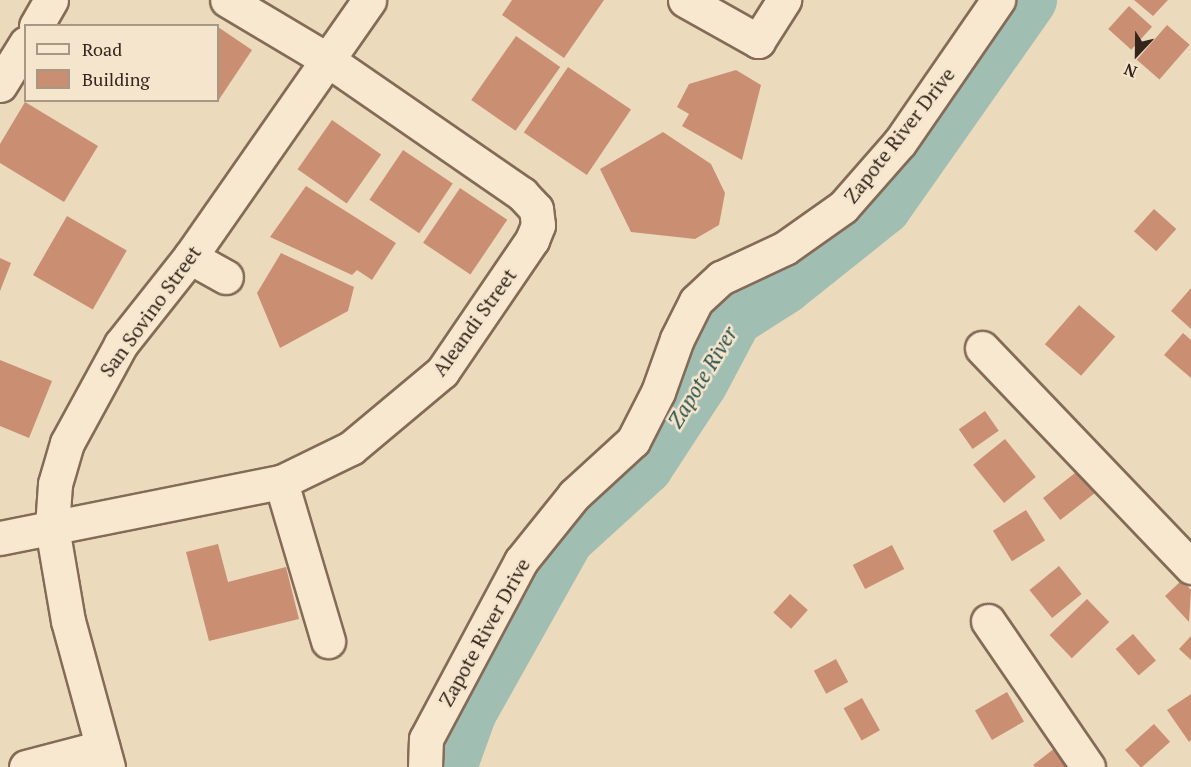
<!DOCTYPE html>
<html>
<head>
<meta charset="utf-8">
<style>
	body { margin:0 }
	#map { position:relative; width:1191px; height:767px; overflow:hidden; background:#ecdabd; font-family:"PT Serif",serif }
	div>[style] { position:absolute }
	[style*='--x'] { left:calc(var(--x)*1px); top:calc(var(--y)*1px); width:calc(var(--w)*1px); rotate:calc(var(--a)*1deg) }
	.river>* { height:54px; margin:-27px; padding:0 27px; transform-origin:27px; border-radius:27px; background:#a1beb3 }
	.building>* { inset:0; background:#ca8f73; transform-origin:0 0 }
	.roads { filter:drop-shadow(2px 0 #846b57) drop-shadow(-2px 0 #846b57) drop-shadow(0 2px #846b57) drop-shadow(0 -2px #846b57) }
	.minor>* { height:33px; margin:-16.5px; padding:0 16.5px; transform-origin:16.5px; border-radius:16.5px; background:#f8e8d0 }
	span { translate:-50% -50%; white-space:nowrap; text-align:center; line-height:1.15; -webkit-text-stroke:5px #f4e5cc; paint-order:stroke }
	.street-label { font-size:20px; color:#33251b }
	.water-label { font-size:21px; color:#2b534d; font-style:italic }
	.legend { position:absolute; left:24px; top:24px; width:195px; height:78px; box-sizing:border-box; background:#f4e5cc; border:2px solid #a79885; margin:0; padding:8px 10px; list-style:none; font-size:18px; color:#33251b }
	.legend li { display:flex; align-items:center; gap:12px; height:30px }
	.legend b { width:30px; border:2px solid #a79885 }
	.north { position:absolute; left:1107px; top:24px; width:60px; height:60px; -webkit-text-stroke:4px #f4e5cc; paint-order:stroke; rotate:202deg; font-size:16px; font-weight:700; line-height:24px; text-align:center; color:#33251b }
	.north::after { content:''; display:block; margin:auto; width:21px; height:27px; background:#33251b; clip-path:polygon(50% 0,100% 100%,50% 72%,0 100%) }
</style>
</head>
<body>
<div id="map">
	<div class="river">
		<div style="--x:450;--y:767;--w:59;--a:-70"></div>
		<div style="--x:470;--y:712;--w:198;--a:-60.7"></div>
		<div style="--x:567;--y:539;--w:107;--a:-42.3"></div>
		<div style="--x:646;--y:467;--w:100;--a:-56.8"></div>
		<div style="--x:701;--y:383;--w:72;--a:-62"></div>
		<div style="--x:735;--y:319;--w:59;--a:-32.6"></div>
		<div style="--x:785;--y:287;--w:127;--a:-38.6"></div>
		<div style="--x:884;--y:208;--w:254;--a:-54.9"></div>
	</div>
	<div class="building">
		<div style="clip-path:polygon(512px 0,604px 0,564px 58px,502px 15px)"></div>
		<div style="clip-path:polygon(1134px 0,1168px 0,1153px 16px)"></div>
		<div style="left:1129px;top:6px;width:31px;height:31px;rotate:42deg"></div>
		<div style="left:1167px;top:25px;width:30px;height:46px;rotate:41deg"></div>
		<div style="clip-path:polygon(218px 27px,252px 50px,218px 101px)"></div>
		<div style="left:516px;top:36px;width:54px;height:78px;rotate:35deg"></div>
		<div style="left:568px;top:67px;width:76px;height:79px;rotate:34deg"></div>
		<div style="clip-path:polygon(736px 70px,761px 85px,742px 160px,682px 126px,689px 114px,677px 107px,689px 84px)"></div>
		<div style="clip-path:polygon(25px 102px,98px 146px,64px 202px,0 163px,0 144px)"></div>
		<div style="left:332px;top:120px;width:60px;height:60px;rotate:35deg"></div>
		<div style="clip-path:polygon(663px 132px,711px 164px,725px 193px,719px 225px,695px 239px,631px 232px,600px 169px)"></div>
		<div style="left:403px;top:150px;width:60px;height:60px;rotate:34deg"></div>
		<div style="clip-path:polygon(306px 186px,396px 243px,372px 280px,357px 270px,352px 275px,270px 237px)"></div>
		<div style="left:460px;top:188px;width:57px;height:66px;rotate:34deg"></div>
		<div style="left:1154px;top:209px;width:30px;height:30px;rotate:42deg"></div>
		<div style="left:67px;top:216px;width:69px;height:68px;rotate:30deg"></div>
		<div style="clip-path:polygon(281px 253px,354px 287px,348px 311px,280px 348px,257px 293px)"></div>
		<div style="clip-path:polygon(0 258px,11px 263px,0 291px)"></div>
		<div style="clip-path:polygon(1191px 288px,1191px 329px,1171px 311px)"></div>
		<div style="left:1079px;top:305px;width:48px;height:52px;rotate:41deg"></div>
		<div style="clip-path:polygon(1183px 333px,1191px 340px,1191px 378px,1164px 355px)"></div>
		<div style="clip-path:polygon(0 360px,52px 381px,29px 438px,0 426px)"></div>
		<div style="left:985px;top:411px;width:24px;height:32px;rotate:55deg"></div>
		<div style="left:1005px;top:439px;width:49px;height:41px;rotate:51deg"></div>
		<div style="left:1084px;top:466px;width:28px;height:52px;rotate:52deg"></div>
		<div style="left:1026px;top:510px;width:36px;height:39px;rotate:58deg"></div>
		<div style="clip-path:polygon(218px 544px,228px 582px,286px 567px,299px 619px,209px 641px,186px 552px)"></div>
		<div style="left:892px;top:545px;width:27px;height:44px;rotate:63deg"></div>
		<div style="left:1059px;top:566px;width:36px;height:38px;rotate:51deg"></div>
		<div style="clip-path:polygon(1182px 580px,1191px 590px,1189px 622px,1165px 596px)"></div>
		<div style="left:790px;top:594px;width:24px;height:25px;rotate:42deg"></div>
		<div style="left:1087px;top:599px;width:32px;height:52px;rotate:46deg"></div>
		<div style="left:1133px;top:634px;width:35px;height:23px;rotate:49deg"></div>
		<div style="clip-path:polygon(1191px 636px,1191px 660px,1179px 649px)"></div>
		<div style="left:836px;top:659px;width:26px;height:25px;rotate:62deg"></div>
		<div style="left:1007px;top:692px;width:34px;height:37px;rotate:60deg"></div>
		<div style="clip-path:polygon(1191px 694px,1191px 740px,1189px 742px,1167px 710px)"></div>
		<div style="left:862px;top:698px;width:37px;height:21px;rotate:61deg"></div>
		<div style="left:1154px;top:724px;width:24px;height:39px;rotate:48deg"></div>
		<div style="clip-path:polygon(1064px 741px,1080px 767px,1035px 767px,1033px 765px)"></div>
	</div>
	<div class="roads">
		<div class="minor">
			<div style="--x:685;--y:0;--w:84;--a:29.3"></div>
			<div style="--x:758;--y:41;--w:49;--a:-57.6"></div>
			<div style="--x:36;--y:26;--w:30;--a:-60"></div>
			<div style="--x:0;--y:85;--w:49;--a:-58.2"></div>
			<div style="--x:190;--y:257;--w:41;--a:29.1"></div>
			<div style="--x:982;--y:348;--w:303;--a:46.3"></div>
			<div style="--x:281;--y:482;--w:166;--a:73.5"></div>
			<div style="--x:0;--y:538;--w:287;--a:-11.3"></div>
			<div style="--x:281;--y:482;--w:78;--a:-25.9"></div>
			<div style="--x:351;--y:448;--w:119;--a:-39.9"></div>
			<div style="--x:442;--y:372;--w:160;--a:-55.7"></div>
			<div style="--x:532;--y:240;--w:16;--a:-68"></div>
			<div style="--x:538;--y:225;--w:16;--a:-97"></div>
			<div style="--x:536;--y:209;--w:21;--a:-133"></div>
			<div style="--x:522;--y:194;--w:238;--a:-145.4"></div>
			<div style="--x:326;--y:59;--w:115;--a:-149.2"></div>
			<div style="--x:988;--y:621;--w:177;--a:55.6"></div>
			<div style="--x:26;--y:767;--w:79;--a:-14.7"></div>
			<div style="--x:108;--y:767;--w:151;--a:-105.3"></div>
			<div style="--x:68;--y:621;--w:95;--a:-99.7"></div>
			<div style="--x:52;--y:527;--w:43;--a:-86"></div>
			<div style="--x:55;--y:484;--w:43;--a:-73.7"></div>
			<div style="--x:67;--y:443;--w:113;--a:-61.4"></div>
			<div style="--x:121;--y:344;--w:111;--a:-51.6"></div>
			<div style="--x:190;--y:257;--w:313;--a:-55.1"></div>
			<div style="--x:425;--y:767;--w:28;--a:-88"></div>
			<div style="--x:426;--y:739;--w:202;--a:-61.9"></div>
			<div style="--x:521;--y:561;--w:85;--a:-51.2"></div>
			<div style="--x:574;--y:495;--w:80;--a:-42.5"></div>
			<div style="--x:633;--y:441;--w:55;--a:-63"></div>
			<div style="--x:658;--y:392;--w:56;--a:-70.3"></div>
			<div style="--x:677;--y:339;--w:42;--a:-63.4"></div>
			<div style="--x:696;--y:301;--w:34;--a:-43"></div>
			<div style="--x:721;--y:278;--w:71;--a:-25.1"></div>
			<div style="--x:785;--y:248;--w:71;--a:-35.3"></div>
			<div style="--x:843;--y:207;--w:86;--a:-48.8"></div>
			<div style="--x:900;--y:142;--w:173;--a:-55.4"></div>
		</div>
	</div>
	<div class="street-label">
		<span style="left:899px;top:135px;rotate:-52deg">Zapote River Drive</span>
		<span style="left:150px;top:311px;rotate:-54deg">San Sovino Street</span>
		<span style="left:474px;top:322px;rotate:-54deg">Aleandi Street</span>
		<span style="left:484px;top:632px;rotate:-61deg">Zapote River Drive</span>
	</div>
	<div class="water-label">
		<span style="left:702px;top:377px;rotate:-59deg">Zapote River</span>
	</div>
	<ul class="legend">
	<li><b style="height:8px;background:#f8e8d0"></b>Road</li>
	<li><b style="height:16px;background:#ca8f73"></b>Building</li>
	</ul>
	<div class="north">N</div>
</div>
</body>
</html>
